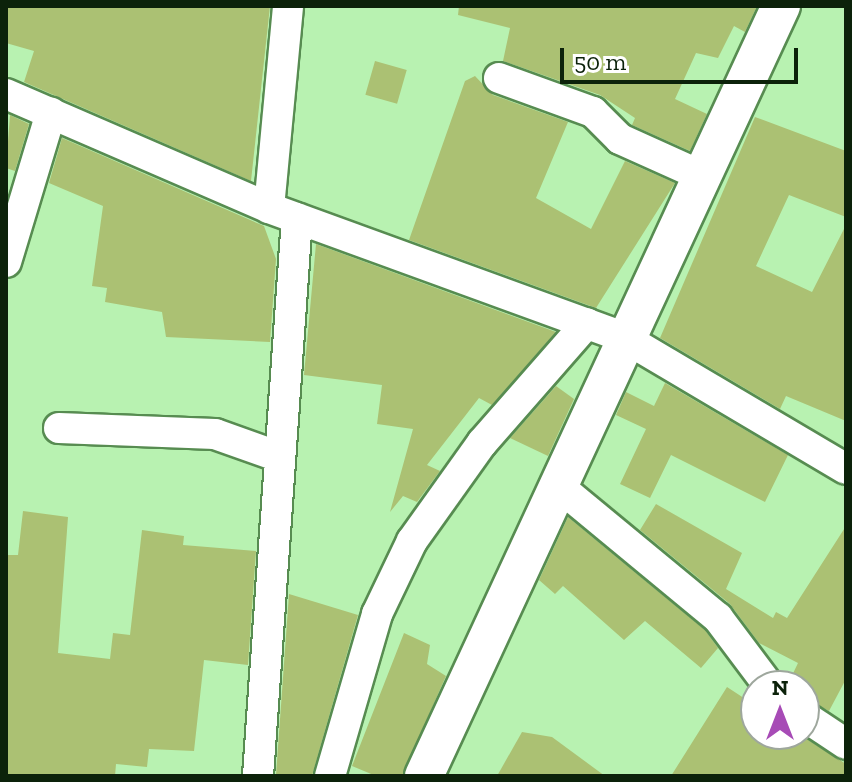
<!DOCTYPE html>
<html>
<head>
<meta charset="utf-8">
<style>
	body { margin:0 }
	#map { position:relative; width:852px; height:782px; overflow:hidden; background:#b8f2b1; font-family:"Zilla Slab",serif }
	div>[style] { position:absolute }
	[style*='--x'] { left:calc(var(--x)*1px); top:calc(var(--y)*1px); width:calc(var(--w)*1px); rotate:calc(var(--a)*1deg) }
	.building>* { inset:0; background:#abc173; transform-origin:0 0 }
	.roads { filter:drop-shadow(2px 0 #578c51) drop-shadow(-2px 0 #578c51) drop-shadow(0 2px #578c51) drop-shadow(0 -2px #578c51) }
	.minor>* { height:30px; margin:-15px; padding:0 15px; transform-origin:15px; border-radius:15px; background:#fff }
	.tertiary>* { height:38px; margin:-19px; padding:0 19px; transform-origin:19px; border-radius:19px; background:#fff }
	span { translate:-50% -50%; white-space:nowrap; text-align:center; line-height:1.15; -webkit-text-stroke:6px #fff; paint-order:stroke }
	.frame { position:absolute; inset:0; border:8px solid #0c220a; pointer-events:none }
	.north { position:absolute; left:740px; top:670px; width:80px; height:80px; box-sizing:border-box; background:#fff; border:2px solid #9ea79d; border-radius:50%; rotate:0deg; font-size:22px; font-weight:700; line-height:32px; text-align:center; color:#0c220a }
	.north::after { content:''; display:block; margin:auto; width:28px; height:36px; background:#a74bb6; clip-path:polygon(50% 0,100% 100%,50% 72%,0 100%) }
	.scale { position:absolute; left:560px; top:48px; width:238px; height:36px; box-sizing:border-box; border:4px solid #0c220a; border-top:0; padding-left:10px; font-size:24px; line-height:28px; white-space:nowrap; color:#0c220a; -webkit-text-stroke:6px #fff; paint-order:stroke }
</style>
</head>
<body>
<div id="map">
	<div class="building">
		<div style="clip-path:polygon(6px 6px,270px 6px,251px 181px,24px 82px,34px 51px,6px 43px)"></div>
		<div style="clip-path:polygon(459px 6px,757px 6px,745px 32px,734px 26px,718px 58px,696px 53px,675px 99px,707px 114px,690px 151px,632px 125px,635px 118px,600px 95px,503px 61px,510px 28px,458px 15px)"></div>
		<div style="left:375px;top:61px;width:33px;height:35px;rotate:16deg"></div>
		<div style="clip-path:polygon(475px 76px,493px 95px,568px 122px,536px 198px,591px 229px,625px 161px,675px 183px,596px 308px,409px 240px,465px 81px)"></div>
		<div style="clip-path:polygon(10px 115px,29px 124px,15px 171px,6px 168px)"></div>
		<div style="clip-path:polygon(755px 117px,846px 151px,846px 217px,789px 195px,756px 266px,812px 292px,846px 225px,846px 421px,786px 396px,780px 409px,660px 338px)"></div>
		<div style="clip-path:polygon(62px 138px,264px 226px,276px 259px,270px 342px,166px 337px,162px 312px,105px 302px,107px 288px,92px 286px,103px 206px,49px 183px)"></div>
		<div style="clip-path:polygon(316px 244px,556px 332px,492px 405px,479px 398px,427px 465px,440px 471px,417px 502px,403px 496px,390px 512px,413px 429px,377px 424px,382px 385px,304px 375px)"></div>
		<div style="clip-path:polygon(665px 383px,788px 455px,765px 502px,671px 455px,650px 498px,620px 484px,646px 429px,616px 415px,626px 392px,654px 406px)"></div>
		<div style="clip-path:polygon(556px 386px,574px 399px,548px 456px,510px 438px)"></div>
		<div style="clip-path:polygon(656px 504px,742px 553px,726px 589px,773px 618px,776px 612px,787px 618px,846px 526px,846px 679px,829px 711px,804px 698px,804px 686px,787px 686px,798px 663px,759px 643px,730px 604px,640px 530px)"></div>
		<div style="clip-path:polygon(23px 511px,68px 517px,58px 653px,110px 659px,113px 633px,130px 635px,142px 530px,184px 536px,183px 545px,256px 551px,248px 665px,204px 660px,194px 751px,149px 749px,147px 767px,116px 764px,115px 776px,6px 776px,6px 555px,18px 555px)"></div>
		<div style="clip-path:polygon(568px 517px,705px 630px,718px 648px,701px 668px,645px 621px,624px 640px,563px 586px,555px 594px,539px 580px)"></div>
		<div style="clip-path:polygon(289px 594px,358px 615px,312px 776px,276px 775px)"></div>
		<div style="clip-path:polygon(404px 633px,430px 645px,427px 664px,446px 676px,402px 776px,376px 776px,352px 766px)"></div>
		<div style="clip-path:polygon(727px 687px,756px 706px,756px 734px,799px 734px,846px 764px,846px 776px,671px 776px)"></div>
		<div style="clip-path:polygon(522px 732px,552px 737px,605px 776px,497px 776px)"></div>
	</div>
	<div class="roads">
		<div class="minor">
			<div style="--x:499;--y:78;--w:100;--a:19.9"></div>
			<div style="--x:593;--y:112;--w:38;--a:45"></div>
			<div style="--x:620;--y:139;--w:88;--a:24.2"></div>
			<div style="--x:6;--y:94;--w:287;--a:23.4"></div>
			<div style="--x:269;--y:208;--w:377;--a:20"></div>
			<div style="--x:623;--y:337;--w:259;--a:30.6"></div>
			<div style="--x:269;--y:208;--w:203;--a:-84.6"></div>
			<div style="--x:6;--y:262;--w:156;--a:-73.2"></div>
			<div style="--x:59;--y:428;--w:156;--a:2.2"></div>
			<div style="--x:215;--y:434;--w:69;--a:19.5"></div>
			<div style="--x:556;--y:484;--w:210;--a:39.6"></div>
			<div style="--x:718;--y:618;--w:85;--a:53.1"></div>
			<div style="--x:804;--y:716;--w:50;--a:33.7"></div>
			<div style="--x:258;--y:776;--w:559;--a:-86"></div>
			<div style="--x:330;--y:776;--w:169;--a:-73.8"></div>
			<div style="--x:377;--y:614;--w:81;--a:-64.4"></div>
			<div style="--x:412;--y:541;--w:120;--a:-54.5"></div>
			<div style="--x:482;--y:443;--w:159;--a:-48.8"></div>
		</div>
		<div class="tertiary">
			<div style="--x:424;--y:776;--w:849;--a:-65.13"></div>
		</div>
	</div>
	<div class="frame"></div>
	<div class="north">N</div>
	<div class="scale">50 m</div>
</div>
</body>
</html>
